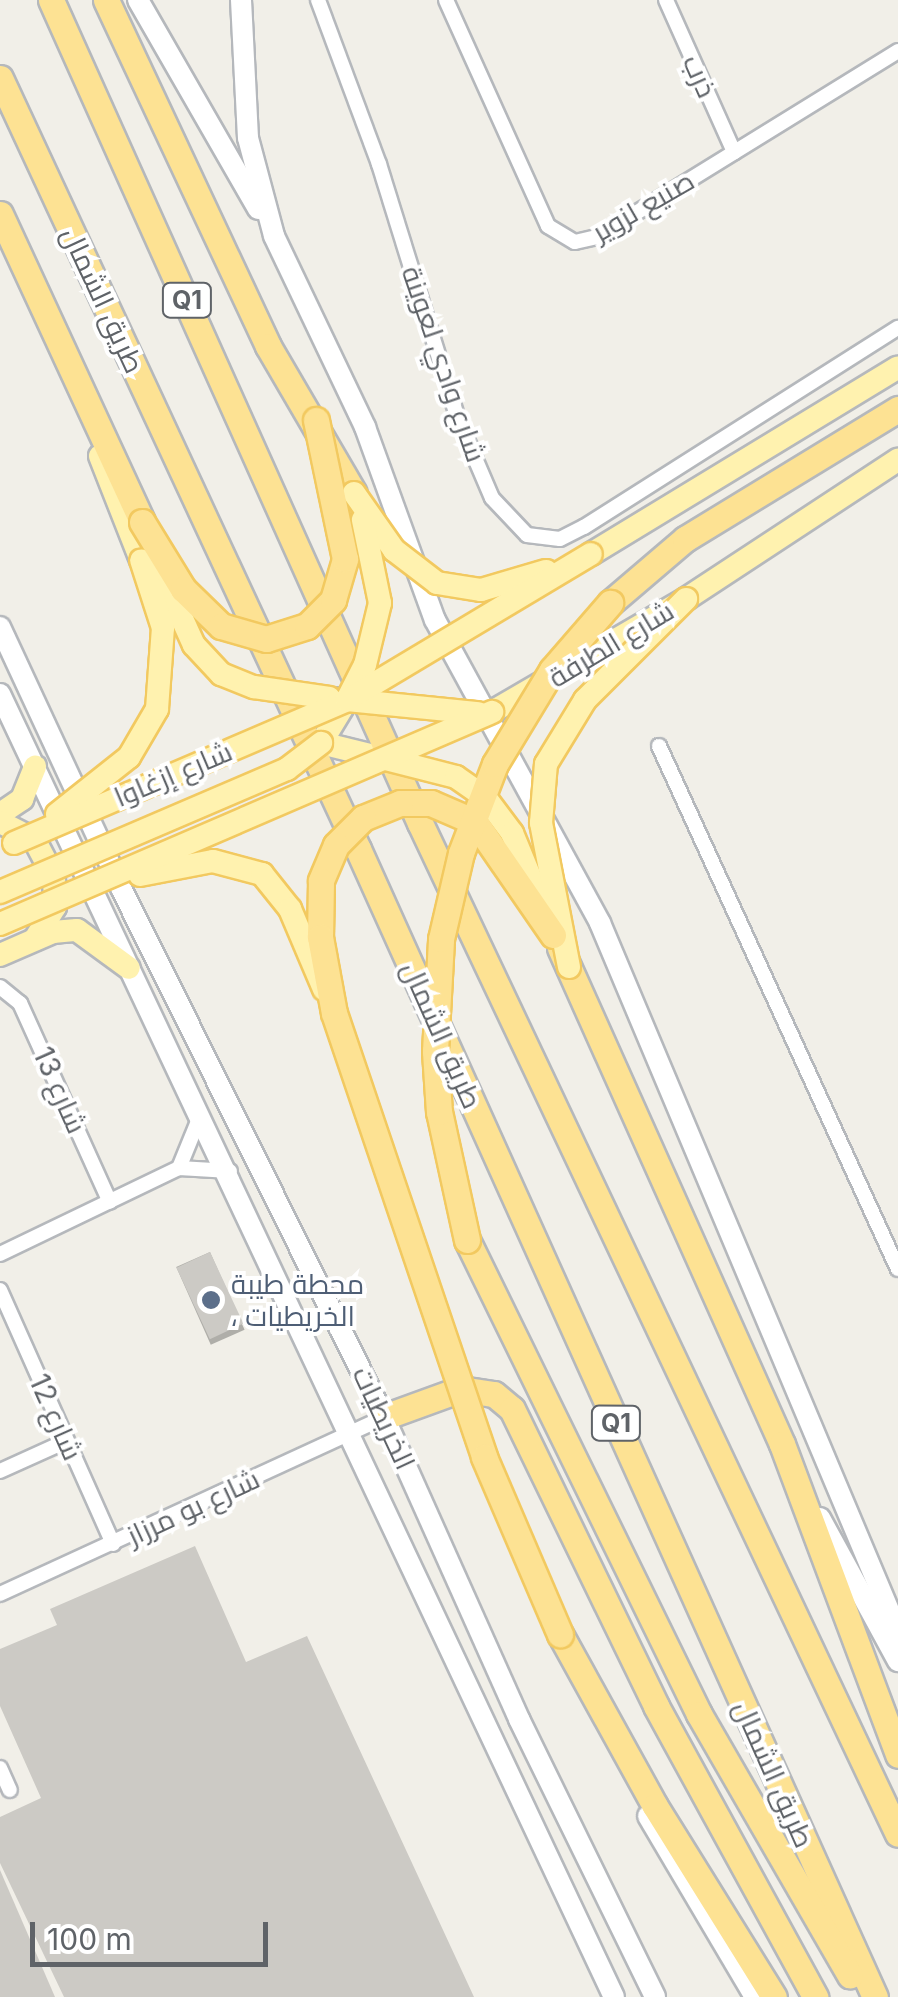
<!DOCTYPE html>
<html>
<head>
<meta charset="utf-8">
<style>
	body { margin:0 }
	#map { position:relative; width:898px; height:1997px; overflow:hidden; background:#f1efe8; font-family:Inter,Cairo,sans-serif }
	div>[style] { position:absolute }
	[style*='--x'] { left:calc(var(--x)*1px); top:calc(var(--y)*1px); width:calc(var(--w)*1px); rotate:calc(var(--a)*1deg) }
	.roads { filter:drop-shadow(2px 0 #b5b8bc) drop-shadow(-2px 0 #b5b8bc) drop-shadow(0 2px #b5b8bc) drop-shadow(0 -2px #b5b8bc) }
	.minor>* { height:14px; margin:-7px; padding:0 7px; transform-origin:7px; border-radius:7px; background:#fff }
	.secondary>* { height:20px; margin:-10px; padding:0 10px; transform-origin:10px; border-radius:10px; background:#fff }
	.primary>* { height:22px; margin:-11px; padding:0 11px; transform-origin:11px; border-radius:11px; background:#fff2af }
	.motorway>* { height:25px; margin:-12.5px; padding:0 12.5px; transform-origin:12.5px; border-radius:12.5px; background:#fde293 }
	.bridges { filter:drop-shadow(2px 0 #f2c960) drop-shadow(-2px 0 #f2c960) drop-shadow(0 2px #f2c960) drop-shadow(0 -2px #f2c960) }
	.primary-bridge>* { height:22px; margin:-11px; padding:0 11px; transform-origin:11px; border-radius:11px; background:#fff2af }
	.motorway-bridge>* { height:25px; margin:-12.5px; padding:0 12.5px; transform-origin:12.5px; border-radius:12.5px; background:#fde293 }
	.wall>* { inset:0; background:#afaea9; transform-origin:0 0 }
	.building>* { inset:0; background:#cccac5; transform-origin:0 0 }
	.dots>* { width:28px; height:28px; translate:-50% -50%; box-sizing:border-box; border:5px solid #fff; border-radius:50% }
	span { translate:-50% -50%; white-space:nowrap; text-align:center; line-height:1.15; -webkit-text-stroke:8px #fff; paint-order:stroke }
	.shield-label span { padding:2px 8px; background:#fff; border:2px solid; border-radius:8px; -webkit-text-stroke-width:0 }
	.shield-label { font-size:25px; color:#5f6368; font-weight:700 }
	.street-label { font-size:28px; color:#5f6368 }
	.service-label { font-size:28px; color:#4e5e75 }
	.left { translate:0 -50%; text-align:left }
	.scale { position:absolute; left:30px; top:1922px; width:238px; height:45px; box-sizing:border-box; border:5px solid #5f6368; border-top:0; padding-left:12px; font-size:30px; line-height:35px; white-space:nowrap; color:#5f6368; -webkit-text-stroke:8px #fff; paint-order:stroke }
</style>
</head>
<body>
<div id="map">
	<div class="roads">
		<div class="minor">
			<div style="--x:318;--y:0;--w:175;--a:69.6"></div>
			<div style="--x:379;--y:164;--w:264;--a:72.8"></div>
			<div style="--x:457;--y:416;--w:89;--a:66.9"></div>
			<div style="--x:492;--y:498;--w:51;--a:46.6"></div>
			<div style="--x:527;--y:535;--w:33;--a:7"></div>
			<div style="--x:560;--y:539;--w:27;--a:-27"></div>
			<div style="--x:584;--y:527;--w:372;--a:-32.4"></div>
			<div style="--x:446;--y:0;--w:248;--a:65.7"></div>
			<div style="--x:548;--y:226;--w:31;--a:31"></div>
			<div style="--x:575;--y:242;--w:23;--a:-13"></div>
			<div style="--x:597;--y:237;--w:354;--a:-31.7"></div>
			<div style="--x:666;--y:0;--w:167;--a:65.9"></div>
			<div style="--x:659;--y:746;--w:575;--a:65.44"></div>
			<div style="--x:0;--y:987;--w:26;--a:39"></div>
			<div style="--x:20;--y:1003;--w:218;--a:65.7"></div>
			<div style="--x:179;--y:1168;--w:53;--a:-67.8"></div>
			<div style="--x:0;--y:1254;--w:199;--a:-25.7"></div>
			<div style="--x:179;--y:1168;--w:51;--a:3.4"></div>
			<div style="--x:0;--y:1290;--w:278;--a:66"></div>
			<div style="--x:0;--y:1471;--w:72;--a:-24.4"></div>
			<div style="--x:0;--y:1594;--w:423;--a:-24.7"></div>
			<div style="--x:0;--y:1768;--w:24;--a:66"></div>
		</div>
		<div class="secondary">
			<div style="--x:138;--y:0;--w:241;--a:60.1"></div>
			<div style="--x:241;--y:0;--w:138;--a:87.1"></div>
			<div style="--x:248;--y:138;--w:101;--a:75.1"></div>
			<div style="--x:274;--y:236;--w:212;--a:64.5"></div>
			<div style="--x:365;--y:427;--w:205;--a:70.1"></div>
			<div style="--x:435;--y:620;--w:345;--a:61.4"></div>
			<div style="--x:600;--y:923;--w:769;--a:67.2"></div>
			<div style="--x:0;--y:627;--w:288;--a:65.1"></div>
			<div style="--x:121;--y:888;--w:591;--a:63.57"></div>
			<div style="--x:384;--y:1417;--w:331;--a:65.9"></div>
			<div style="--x:519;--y:1719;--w:309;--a:63.9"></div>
			<div style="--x:0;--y:694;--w:1440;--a:64.77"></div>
			<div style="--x:820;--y:1518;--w:163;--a:61.4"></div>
			<div style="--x:648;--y:1816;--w:210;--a:59.4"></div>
		</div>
		<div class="primary">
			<div style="--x:100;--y:456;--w:112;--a:68.5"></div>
			<div style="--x:591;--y:554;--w:359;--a:-31.3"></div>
			<div style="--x:337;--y:699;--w:10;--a:6"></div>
			<div style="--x:347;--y:700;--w:50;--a:121.2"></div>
			<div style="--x:321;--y:743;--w:67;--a:13.8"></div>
			<div style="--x:492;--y:712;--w:225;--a:-30.2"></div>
			<div style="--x:686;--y:599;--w:254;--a:-33.3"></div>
			<div style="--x:0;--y:814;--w:27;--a:-34"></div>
			<div style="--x:22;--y:799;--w:35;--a:-68"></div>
			<div style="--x:0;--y:822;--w:38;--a:27"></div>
			<div style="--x:34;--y:839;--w:43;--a:62.2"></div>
			<div style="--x:54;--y:877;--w:30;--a:88"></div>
			<div style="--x:55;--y:907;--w:38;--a:122"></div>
			<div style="--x:0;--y:955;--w:58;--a:-23.5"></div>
			<div style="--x:53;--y:932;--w:24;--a:-5"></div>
			<div style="--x:77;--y:930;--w:64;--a:36.2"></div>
		</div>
		<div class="motorway">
			<div style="--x:51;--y:0;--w:902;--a:65.85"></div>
			<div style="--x:420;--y:823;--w:1118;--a:64.7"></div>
			<div style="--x:106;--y:0;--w:382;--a:64.9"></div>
			<div style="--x:268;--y:346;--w:170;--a:59.7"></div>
			<div style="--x:0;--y:78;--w:850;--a:65.09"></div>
			<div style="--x:358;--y:849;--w:1259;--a:65.76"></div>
			<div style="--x:0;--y:214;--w:339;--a:65.2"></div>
			<div style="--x:610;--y:603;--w:99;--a:-40.5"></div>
			<div style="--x:685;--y:539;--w:250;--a:-31.4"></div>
			<div style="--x:560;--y:948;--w:543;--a:65.89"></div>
			<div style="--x:782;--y:1444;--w:332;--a:69.5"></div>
			<div style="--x:467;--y:1240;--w:528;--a:63.92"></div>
			<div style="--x:699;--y:1714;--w:302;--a:60"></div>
			<div style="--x:384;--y:1417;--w:82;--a:-20"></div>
			<div style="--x:461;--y:1389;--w:33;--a:9"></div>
			<div style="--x:494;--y:1394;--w:23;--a:40"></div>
			<div style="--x:512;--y:1409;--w:330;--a:64.1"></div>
			<div style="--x:656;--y:1706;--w:332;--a:61.3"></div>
			<div style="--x:560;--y:1634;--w:196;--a:61.1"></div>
			<div style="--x:655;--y:1806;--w:225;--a:58.1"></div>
		</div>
	</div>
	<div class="bridges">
		<div class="primary-bridge">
			<div style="--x:354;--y:493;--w:70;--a:54.9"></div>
			<div style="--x:394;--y:550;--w:54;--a:37.5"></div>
			<div style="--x:437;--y:583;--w:45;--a:9"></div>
			<div style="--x:481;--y:590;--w:68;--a:-16.3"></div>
			<div style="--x:161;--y:572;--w:80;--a:65.7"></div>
			<div style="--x:194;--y:645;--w:40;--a:47"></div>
			<div style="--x:221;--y:674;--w:35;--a:22"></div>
			<div style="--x:254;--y:687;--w:76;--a:8.3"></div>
			<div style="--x:347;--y:700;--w:39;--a:-63"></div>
			<div style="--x:365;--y:665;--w:64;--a:-76.4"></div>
			<div style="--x:380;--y:603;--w:85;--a:-101.6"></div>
			<div style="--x:347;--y:700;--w:132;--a:5.7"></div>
			<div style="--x:386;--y:759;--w:72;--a:14.4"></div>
			<div style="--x:456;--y:777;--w:35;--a:35"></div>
			<div style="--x:485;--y:797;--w:45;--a:53.1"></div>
			<div style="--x:512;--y:833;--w:87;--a:67.6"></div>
			<div style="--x:57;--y:814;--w:92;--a:-38.4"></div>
			<div style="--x:129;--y:757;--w:56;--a:-59.7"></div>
			<div style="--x:157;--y:709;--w:81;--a:-85.8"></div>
			<div style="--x:163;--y:628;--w:71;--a:-107.9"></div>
			<div style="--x:14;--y:843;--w:362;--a:-23.2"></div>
			<div style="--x:347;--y:700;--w:284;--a:-30.9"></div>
			<div style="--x:140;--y:875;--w:74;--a:-10.9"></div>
			<div style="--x:213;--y:861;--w:51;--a:14.9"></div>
			<div style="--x:262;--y:874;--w:45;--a:51.3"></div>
			<div style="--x:290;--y:909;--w:87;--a:67"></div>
			<div style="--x:0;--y:892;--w:312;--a:-23.2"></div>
			<div style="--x:287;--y:769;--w:43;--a:-37.4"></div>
			<div style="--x:0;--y:924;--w:536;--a:-23.31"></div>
			<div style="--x:569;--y:967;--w:147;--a:-101"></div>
			<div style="--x:541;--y:823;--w:59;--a:-85.2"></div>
			<div style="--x:546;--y:764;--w:75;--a:-58.6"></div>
			<div style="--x:585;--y:700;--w:143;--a:-45"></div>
		</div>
		<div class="motorway-bridge">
			<div style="--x:142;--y:522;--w:79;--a:58.5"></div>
			<div style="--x:183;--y:589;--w:53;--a:44.2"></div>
			<div style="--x:221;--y:626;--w:47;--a:16.1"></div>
			<div style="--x:266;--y:639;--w:43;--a:-17.6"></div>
			<div style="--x:307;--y:626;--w:37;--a:-45"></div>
			<div style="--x:333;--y:600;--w:43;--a:-73.7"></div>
			<div style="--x:345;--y:559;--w:142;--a:-101.8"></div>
			<div style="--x:553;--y:935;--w:137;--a:-124.6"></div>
			<div style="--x:475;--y:822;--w:48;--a:-156.6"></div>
			<div style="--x:431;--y:803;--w:31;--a:180"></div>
			<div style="--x:400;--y:803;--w:40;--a:158"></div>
			<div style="--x:363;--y:818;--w:38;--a:135"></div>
			<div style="--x:336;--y:845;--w:39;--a:113"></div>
			<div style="--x:321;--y:881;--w:56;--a:91"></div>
			<div style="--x:320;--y:937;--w:77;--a:79.6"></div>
			<div style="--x:334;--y:1013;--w:469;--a:71.3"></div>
			<div style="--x:484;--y:1457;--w:193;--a:66.8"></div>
			<div style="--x:467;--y:1240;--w:131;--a:-102.3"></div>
			<div style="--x:439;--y:1112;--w:61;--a:-93.8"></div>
			<div style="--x:435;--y:1051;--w:112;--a:-86.9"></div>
			<div style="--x:441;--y:939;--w:88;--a:-76.9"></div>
			<div style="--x:461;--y:853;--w:95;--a:-69.1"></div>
			<div style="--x:495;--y:764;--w:110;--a:-58.8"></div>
			<div style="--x:552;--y:670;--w:89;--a:-49.1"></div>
		</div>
	</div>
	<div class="wall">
		<div style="left:210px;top:1252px;width:85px;height:37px;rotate:66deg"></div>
	</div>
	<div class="building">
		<div style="left:210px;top:1252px;width:79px;height:37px;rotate:65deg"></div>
		<div style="clip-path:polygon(195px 1546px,246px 1662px,307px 1636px,474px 1997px,64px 1997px,0 1863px,0 1817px,41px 1798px,0 1706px,0 1649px,57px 1625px,50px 1609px)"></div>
		<div style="clip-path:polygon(0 1870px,55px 1997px,0 1997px)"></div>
	</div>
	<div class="dots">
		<div style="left:211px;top:1300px;background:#5c6f8a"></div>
	</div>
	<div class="shield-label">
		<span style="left:187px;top:300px">Q1</span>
		<span style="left:616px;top:1423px">Q1</span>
	</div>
	<div class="street-label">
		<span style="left:700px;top:76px;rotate:66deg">ذرب</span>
		<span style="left:643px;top:206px;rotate:-30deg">صنيع لزوير</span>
		<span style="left:103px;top:300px;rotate:65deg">طريق الشمال</span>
		<span style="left:444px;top:364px;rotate:71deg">شارع وادي لعوينة</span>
		<span style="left:611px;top:644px;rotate:-31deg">شارع الطرفة</span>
		<span style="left:173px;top:774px;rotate:-23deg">شارع إزغاوا</span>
		<span style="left:442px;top:1035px;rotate:66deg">طريق الشمال</span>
		<span style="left:60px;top:1090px;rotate:66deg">شارع 13</span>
		<span style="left:56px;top:1417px;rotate:66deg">شارع 12</span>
		<span style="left:384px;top:1418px;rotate:65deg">الخريطيات</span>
		<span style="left:193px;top:1507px;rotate:-25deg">شارع بو مرزاز</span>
		<span style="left:774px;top:1774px;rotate:66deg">طريق الشمال</span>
	</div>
	<div class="service-label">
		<span class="left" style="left:231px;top:1300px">محطة طيبة<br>، الخريطيات</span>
	</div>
	<div class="scale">100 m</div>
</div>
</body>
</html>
